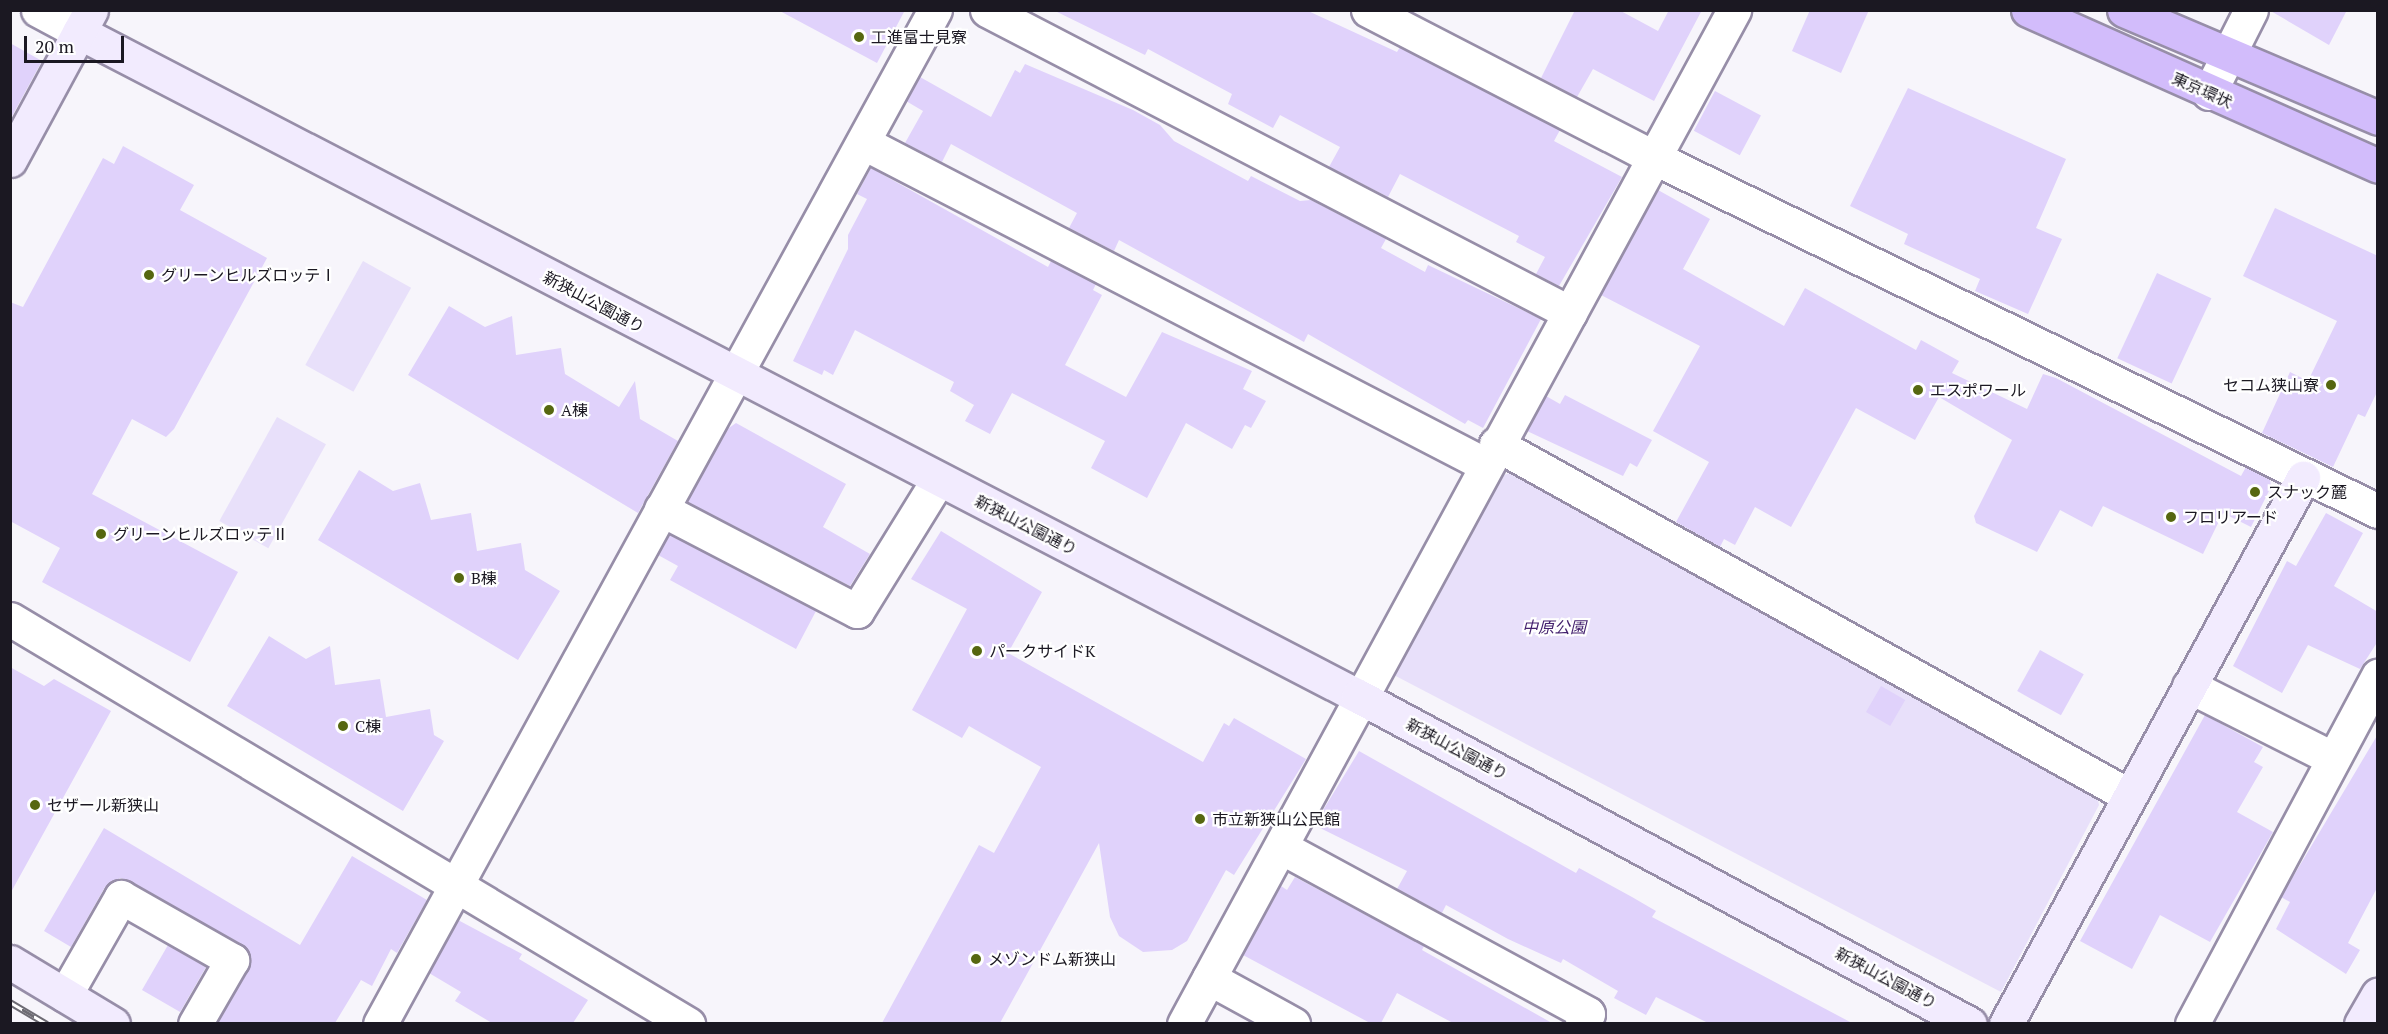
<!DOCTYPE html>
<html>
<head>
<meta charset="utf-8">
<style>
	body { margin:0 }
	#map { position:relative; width:2388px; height:1034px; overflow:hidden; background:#f7f5fb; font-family:"PT Serif","Noto Sans JP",serif }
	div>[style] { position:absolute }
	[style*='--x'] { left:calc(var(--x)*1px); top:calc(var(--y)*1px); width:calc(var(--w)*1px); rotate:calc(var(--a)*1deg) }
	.green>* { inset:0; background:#e8e0fa; transform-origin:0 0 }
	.building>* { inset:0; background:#e0d2fb; transform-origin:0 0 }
	.roads { filter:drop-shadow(2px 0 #978ea8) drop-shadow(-2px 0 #978ea8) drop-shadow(0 2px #978ea8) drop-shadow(0 -2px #978ea8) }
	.street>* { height:33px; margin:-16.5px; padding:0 16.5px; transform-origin:16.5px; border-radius:16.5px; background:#fff }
	.secondary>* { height:33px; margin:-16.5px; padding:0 16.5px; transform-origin:16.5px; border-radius:16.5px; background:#f2ebfe }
	.highway>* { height:33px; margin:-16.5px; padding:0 16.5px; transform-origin:16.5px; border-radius:16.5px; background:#d2bcfb }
	.rail>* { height:7px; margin-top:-3.5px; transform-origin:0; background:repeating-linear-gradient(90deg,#fff 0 14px,#6d6b73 0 28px); box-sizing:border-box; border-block:2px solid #6d6b73 }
	.dots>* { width:16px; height:16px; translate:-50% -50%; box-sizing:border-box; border:3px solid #fff; border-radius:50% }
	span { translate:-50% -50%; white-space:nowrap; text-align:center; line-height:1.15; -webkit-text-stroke:4.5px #fff; paint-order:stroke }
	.poi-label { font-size:16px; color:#1b1822 }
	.left { translate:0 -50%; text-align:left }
	.right { translate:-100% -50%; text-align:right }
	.street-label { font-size:16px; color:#1b1822 }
	.park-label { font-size:16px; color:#45236f; font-style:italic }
	.frame { position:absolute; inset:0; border:12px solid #1b1822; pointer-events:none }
	.scale { position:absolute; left:24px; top:36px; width:100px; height:27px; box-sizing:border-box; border:3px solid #1b1822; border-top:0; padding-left:8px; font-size:18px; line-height:21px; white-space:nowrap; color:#1b1822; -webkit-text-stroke:4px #fff; paint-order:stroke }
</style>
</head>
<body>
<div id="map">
	<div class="green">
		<div style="left:363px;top:261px;width:55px;height:119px;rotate:29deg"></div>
		<div style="left:277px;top:417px;width:56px;height:119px;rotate:29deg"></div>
		<div style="clip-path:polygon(1516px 471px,2096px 793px,2099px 805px,2001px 992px,1390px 673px,1495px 478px)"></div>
	</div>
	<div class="building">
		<div style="clip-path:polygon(778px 10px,905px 10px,877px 63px)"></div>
		<div style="clip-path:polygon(1053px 10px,1306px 10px,1397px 52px,1400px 47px,1560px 130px,1554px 141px,1622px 177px,1559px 286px,1536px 274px,1545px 257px,1516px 242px,1519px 236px,1400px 174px,1388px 197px,1329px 167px,1340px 147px,1280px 115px,1273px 128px,1228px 104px,1232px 94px,1148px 49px,1145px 55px)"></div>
		<div style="clip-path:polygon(1575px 10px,1619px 10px,1658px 31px,1669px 10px,1702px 10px,1654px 101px,1593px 69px,1577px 97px,1541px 78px)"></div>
		<div style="clip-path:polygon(1810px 10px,1869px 10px,1841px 73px,1792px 51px)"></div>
		<div style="clip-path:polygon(2269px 10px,2347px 10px,2329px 45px)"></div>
		<div style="clip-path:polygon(10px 43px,42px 61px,10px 120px)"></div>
		<div style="clip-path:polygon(1025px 64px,1133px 110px,1160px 125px,1174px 141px,1248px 181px,1251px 176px,1300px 201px,1311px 200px,1371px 231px,1386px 239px,1381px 248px,1425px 272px,1428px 265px,1541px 319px,1483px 428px,1468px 420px,1465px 424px,1308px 334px,1304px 342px,1119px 240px,1114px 251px,1069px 228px,1077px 213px,951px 144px,942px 162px,905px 143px,923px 111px,906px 101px,920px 77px,991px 117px,1015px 70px,1020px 73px)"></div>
		<div style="clip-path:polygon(1908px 88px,2066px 159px,2036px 228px,2062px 239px,2028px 314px,1975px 291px,1980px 279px,1904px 244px,1908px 234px,1850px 206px)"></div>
		<div style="left:1715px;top:91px;width:52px;height:45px;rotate:28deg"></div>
		<div style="clip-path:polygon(123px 146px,194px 185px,180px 210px,267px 258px,174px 429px,166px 437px,132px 419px,92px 494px,238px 572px,190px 662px,42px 582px,60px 548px,10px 521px,10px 302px,23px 307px,103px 158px,114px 164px)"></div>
		<div style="clip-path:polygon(871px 168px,1048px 267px,1051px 261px,1096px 284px,1093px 290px,1102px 295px,1065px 365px,1126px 397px,1162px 332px,1252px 371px,1243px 389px,1266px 401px,1251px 428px,1245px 425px,1232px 449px,1186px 423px,1147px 498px,1091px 468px,1105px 441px,1012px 393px,990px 434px,965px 421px,974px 405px,950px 391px,954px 382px,855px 330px,833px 375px,824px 370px,822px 375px,793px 361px,848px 249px,848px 235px,867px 199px,857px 194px)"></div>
		<div style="clip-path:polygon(1658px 190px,1710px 219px,1683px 269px,1784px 326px,1805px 288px,1916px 350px,1921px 340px,1959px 361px,1952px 373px,2027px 409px,2043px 374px,2056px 378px,2241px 476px,2246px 467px,2270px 479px,2271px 487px,2251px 527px,2223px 513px,2203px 554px,2103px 506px,2092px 527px,2060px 510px,2037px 552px,1976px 523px,1974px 516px,2012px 440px,1939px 397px,1915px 440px,1856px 408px,1791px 527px,1755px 507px,1735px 545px,1724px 539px,1720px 547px,1676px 522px,1709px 462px,1653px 431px,1700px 346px,1601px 295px)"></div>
		<div style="clip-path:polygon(2275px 208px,2378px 256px,2378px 390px,2365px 417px,2358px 414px,2333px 467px,2262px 433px,2290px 372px,2308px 381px,2337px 321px,2243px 276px)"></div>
		<div style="left:2157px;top:273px;width:60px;height:94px;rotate:25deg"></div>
		<div style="clip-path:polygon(449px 306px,485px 327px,512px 316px,516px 355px,561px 348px,565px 374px,619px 407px,635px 381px,640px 419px,678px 441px,638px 513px,408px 375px)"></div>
		<div style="clip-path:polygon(1565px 395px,1652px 440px,1637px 467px,1630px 463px,1623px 476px,1527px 431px,1546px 396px,1560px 404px)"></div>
		<div style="clip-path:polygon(736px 423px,846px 484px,823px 527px,870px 554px,850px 586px,687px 502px,726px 430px)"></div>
		<div style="clip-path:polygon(359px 470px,393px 491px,420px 483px,431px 520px,471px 513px,477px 551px,521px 543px,525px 570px,560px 591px,518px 660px,318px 540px)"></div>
		<div style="clip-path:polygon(2326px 513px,2363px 533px,2334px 586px,2378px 612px,2378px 641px,2360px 669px,2308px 645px,2282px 693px,2233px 666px,2287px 561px,2296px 566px)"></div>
		<div style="clip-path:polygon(941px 531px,1042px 592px,1008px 653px,1203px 762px,1224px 723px,1229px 726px,1234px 718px,1306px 759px,1234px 875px,1226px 870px,1187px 941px,1172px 950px,1143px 952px,1119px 936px,1110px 917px,1099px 843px,1000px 1023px,882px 1023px,979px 845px,994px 853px,1041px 767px,969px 726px,962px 738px,912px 710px,967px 609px,911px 579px)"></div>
		<div style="clip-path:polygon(669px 534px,816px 611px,796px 649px,670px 580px,678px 566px,658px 555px)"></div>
		<div style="clip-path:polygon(269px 636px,306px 659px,330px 646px,335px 685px,380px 679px,386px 717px,430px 709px,434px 735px,444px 741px,403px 811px,227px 706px)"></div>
		<div style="left:2040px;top:650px;width:50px;height:47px;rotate:29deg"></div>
		<div style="clip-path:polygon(10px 667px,44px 686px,54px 679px,111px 711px,10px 894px)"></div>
		<div style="left:1881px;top:686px;width:28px;height:30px;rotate:30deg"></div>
		<div style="clip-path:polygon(2205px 715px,2263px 747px,2254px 762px,2263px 767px,2237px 812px,2273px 832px,2210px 942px,2160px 915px,2132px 969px,2080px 941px)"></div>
		<div style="clip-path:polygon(2378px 734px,2378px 886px,2348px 943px,2360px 950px,2346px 974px,2276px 929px,2290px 902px,2281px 897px)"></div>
		<div style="clip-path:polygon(1359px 751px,1576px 873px,1579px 868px,1632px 897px,1656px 911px,1652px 917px,1852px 1023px,1708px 1023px,1656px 997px,1646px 1015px,1614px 998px,1618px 991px,1563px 959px,1561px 963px,1508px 939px,1446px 905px,1442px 913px,1397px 889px,1407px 871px,1314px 825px)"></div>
		<div style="clip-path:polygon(104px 828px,300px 945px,352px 856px,427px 900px,397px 953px,391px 949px,372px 986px,361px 980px,335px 1023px,217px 1023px,248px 969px,248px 950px,130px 881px,120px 878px,105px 887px,71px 947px,44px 931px)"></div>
		<div style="clip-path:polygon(1295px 877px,1424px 946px,1422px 950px,1552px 1023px,1453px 1023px,1397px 993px,1381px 1023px,1370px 1023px,1243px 955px,1281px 886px,1287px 890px)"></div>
		<div style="clip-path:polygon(458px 920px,522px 954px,519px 959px,588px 1000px,573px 1023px,492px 1023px,455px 1001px,461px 992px,429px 973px)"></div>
		<div style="left:168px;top:945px;width:44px;height:52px;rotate:30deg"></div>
	</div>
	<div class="roads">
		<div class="street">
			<div style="--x:38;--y:10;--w:47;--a:28.2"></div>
			<div style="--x:987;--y:10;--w:657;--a:27.46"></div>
			<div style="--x:1368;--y:10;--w:321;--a:27.3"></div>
			<div style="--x:1653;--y:157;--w:807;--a:26.03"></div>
			<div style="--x:2209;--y:93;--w:93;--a:-63.2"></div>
			<div style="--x:864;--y:143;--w:700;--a:27.37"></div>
			<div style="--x:1496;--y:444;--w:723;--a:29.05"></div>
			<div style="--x:661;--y:509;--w:221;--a:27.5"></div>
			<div style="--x:857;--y:611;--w:154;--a:-58.3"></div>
			<div style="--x:10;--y:619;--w:790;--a:30.85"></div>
			<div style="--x:2189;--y:686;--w:160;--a:26.7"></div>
			<div style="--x:1281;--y:847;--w:349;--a:28.5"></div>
			<div style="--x:1588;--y:1014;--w:12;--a:121"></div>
			<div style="--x:1209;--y:978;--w:96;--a:28.7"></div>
			<div style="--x:65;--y:995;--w:113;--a:-60.3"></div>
			<div style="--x:121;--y:897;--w:128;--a:29.6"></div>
			<div style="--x:232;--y:960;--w:74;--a:120"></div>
			<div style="--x:380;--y:1024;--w:1156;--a:-61.31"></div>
			<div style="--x:1184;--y:1024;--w:1154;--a:-61.52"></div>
			<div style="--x:2192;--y:1024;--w:395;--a:-61.9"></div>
		</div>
		<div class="secondary">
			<div style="--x:79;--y:32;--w:1441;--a:27.44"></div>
			<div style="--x:1358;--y:696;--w:694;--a:28.19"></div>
			<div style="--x:10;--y:160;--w:170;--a:-61.6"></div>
			<div style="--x:10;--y:962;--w:120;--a:31"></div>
			<div style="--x:2006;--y:1024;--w:622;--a:-61.46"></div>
			<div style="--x:2361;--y:1024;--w:34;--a:-60"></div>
		</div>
		<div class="highway">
			<div style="--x:2028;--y:10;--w:383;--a:24"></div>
			<div style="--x:2124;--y:10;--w:276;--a:23"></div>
		</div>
	</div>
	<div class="rail">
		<div style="--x:10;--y:1002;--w:43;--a:30.7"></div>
	</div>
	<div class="dots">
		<div style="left:859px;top:37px;background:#566710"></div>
		<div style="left:149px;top:275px;background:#566710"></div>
		<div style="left:2331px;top:385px;background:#566710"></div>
		<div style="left:1918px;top:390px;background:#566710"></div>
		<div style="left:549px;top:410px;background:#566710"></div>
		<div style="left:2255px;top:492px;background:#566710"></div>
		<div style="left:2171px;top:517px;background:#566710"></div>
		<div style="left:101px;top:534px;background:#566710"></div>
		<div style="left:459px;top:578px;background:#566710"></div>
		<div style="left:977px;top:651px;background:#566710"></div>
		<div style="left:343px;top:726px;background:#566710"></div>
		<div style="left:35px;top:805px;background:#566710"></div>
		<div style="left:1200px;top:819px;background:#566710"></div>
		<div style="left:976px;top:959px;background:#566710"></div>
	</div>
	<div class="poi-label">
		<span class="left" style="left:871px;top:37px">工進富士見寮</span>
		<span class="left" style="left:161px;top:275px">グリーンヒルズロッテⅠ</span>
		<span class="right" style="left:2319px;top:385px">セコム狭山寮</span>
		<span class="left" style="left:1930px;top:390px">エスポワール</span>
		<span class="left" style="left:561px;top:410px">A棟</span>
		<span class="left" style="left:2267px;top:492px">スナック麓</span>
		<span class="left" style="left:2183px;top:517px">フロリアード</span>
		<span class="left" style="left:113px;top:534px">グリーンヒルズロッテⅡ</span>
		<span class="left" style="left:471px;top:578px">B棟</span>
		<span class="left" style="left:989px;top:651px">パークサイドK</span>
		<span class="left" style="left:355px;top:726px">C棟</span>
		<span class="left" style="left:47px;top:805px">セザール新狭山</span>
		<span class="left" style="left:1212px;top:819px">市立新狭山公民館</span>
		<span class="left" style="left:988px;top:959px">メゾンドム新狭山</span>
	</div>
	<div class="street-label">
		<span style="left:2202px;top:90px;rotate:24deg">東京環状</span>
		<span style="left:594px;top:302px;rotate:28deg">新狭山公園通り</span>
		<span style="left:1026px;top:525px;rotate:27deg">新狭山公園通り</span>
		<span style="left:1457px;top:749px;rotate:28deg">新狭山公園通り</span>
		<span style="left:1886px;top:978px;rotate:28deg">新狭山公園通り</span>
	</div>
	<div class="park-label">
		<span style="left:1554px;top:627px">中原公園</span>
	</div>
	<div class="frame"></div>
	<div class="scale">20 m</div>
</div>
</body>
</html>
